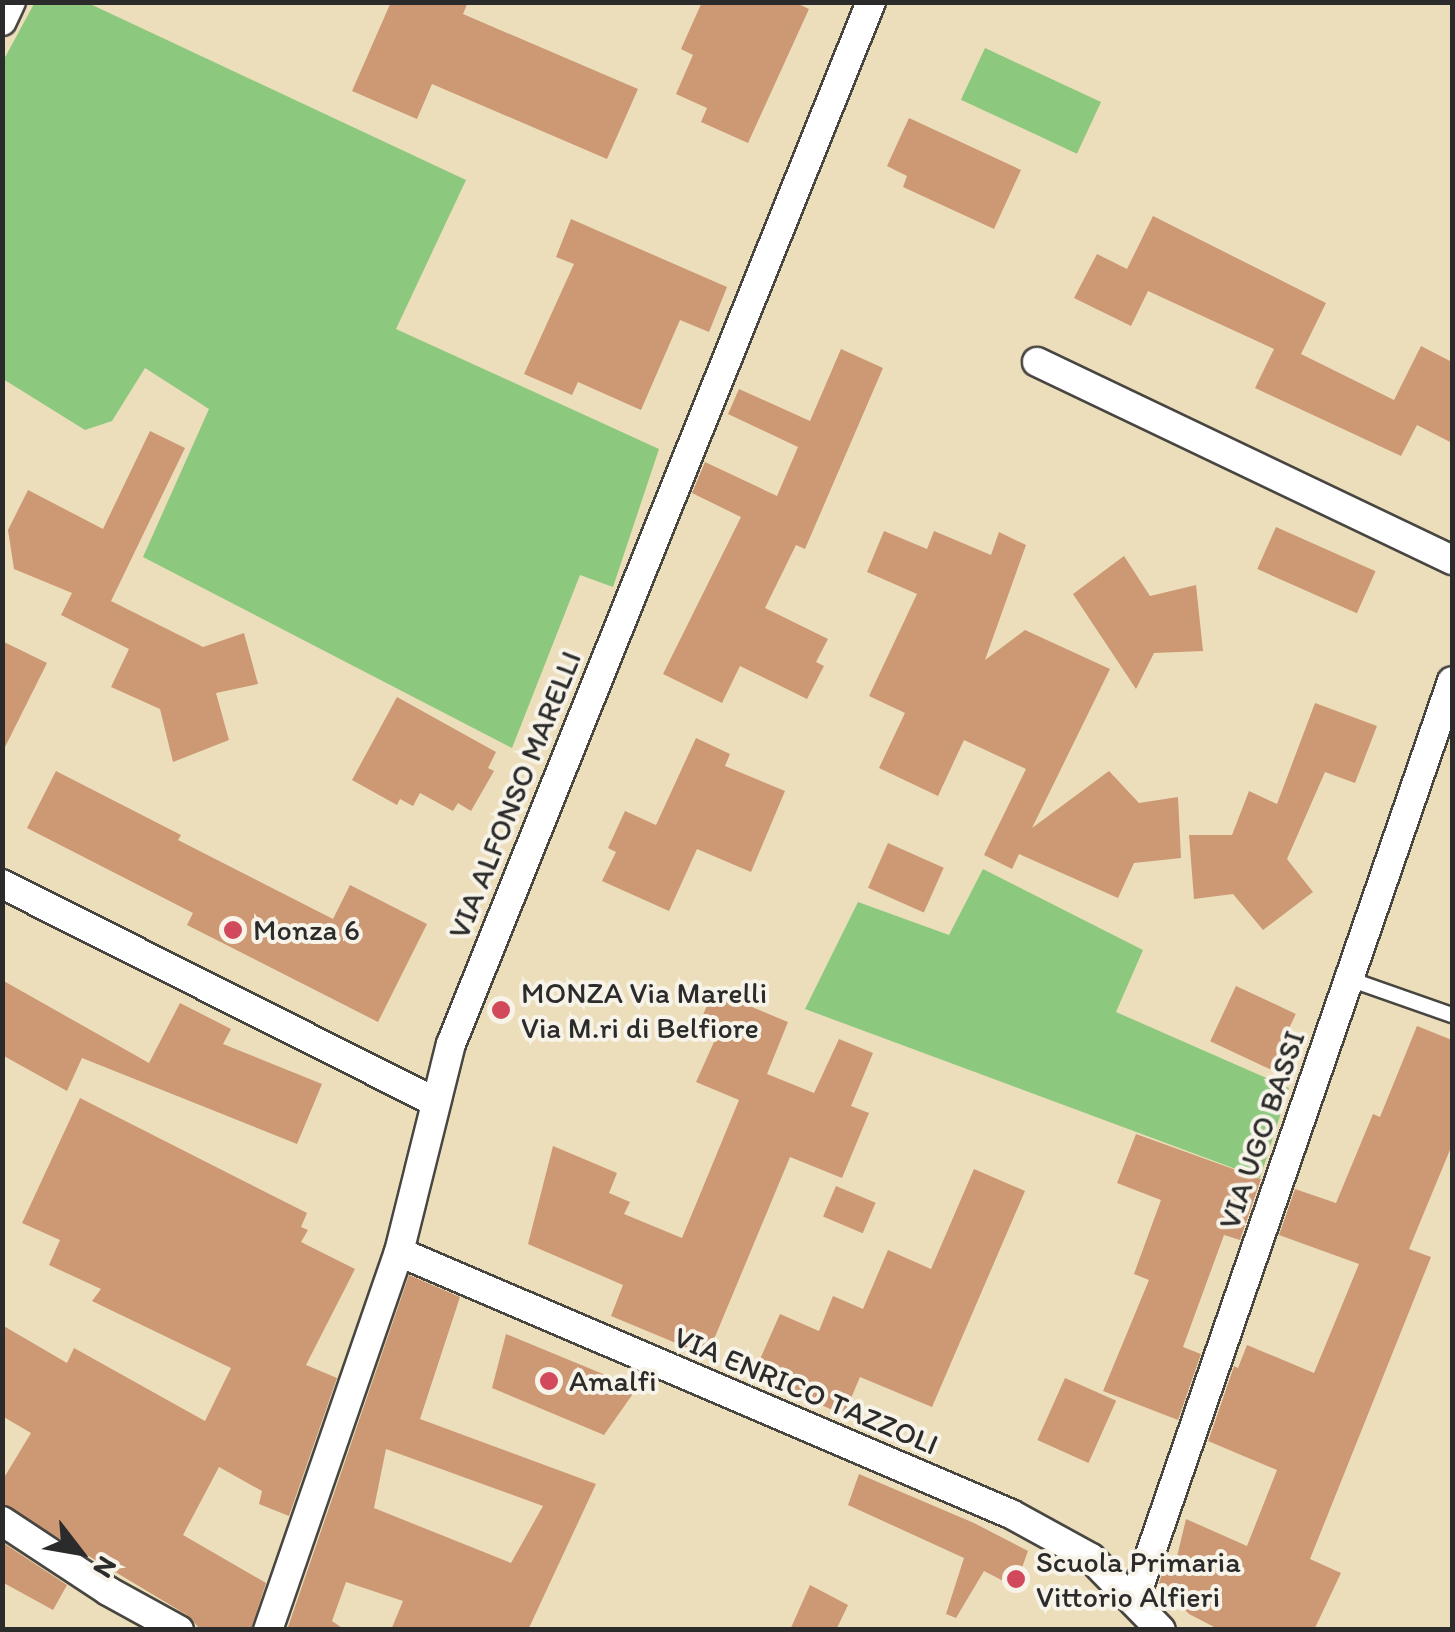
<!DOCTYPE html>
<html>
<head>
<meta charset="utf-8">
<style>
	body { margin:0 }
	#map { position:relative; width:1455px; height:1632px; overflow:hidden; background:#ecdebb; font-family:Itim,sans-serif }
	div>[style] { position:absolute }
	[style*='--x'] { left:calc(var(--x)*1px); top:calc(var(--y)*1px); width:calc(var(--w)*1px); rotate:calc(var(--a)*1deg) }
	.green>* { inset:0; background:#8cc87d; transform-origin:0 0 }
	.building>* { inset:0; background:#cc9974; transform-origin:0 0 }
	.roads { filter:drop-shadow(2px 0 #484641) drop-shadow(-2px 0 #484641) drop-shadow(0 2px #484641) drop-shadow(0 -2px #484641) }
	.service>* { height:14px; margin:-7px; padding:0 7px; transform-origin:7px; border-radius:7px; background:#fff }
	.minor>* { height:28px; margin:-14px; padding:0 14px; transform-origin:14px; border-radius:14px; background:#fff }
	.dots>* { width:28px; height:28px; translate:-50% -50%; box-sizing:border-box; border:5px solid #f7f3e8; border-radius:50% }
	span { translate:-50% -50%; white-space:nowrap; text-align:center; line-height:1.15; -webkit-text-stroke:8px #f7f3e8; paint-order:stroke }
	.street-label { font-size:30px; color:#2b2b2b }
	.poi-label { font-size:30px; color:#2b2b2b }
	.left { translate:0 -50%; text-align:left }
	.frame { position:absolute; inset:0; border:5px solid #2b2b2b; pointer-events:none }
	.north { position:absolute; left:30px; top:1502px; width:100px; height:100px; -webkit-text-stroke:8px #f7f3e8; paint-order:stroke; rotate:121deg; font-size:28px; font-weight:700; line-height:40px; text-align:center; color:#2b2b2b }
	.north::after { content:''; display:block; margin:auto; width:35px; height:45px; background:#2b2b2b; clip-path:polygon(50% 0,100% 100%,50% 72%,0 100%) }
</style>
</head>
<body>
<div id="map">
	<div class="green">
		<div style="clip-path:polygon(35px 2px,88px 3px,466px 180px,396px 329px,659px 449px,613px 587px,580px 575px,512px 748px,143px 557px,209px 409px,145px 368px,112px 421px,85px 430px,3px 379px,3px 61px)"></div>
		<div style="left:985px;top:48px;width:128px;height:57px;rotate:25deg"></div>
		<div style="clip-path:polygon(983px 869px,1143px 950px,1116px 1012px,1289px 1088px,1260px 1178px,805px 1009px,858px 902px,949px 935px)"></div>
	</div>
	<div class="building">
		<div style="clip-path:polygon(391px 2px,468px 2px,463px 14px,638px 89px,607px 159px,432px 84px,417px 119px,352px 91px)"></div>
		<div style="clip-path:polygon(702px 2px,794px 2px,809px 9px,748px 143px,701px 122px,707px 108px,676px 94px,693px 55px,681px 49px)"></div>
		<div style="clip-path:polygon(909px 118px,1021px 170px,994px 229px,903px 187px,907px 176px,887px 166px)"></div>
		<div style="clip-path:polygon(1153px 216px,1326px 303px,1301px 354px,1394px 400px,1421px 346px,1452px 362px,1452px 443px,1417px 425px,1401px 456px,1255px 388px,1274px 349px,1148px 291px,1131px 326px,1074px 298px,1097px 254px,1127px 269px)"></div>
		<div style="clip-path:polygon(571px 219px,727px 287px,709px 332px,680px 320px,641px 410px,578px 382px,572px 395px,524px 374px,574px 264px,556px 257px)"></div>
		<div style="clip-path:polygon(841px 349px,883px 368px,805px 549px,796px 545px,765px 608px,828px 639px,816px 662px,824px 666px,807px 699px,740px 666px,722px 703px,663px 674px,741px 517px,692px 493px,705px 462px,777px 496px,798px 447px,728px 414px,739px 389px,810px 421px)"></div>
		<div style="clip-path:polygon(150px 431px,185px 448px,111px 601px,203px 647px,244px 633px,258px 684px,216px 693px,229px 740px,173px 762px,160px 709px,111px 687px,129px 649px,61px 615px,72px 593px,14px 569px,8px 530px,28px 490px,103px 529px)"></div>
		<div style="left:1276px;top:527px;width:109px;height:46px;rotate:24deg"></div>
		<div style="clip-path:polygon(884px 531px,927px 549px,934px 531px,991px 555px,999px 532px,1026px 545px,985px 660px,1025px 630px,1110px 669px,1032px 828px,1109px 771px,1139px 803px,1178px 797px,1181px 858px,1134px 863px,1118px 898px,1019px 854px,1012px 869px,984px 855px,1026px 769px,964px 740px,938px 796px,879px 768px,905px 713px,869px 696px,917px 594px,867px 572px)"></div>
		<div style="clip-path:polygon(1124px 556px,1150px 596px,1196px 585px,1203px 651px,1154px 653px,1136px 689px,1073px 594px)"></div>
		<div style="clip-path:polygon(2px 641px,47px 663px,2px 753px)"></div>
		<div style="clip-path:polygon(397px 697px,496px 752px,488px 768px,494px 771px,471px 811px,458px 803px,453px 811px,420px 793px,413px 806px,400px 799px,397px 805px,352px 780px)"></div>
		<div style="clip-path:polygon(1315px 703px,1377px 726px,1355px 783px,1325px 772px,1287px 859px,1313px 892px,1263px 930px,1233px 894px,1194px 899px,1189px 835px,1232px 835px,1249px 791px,1277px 804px)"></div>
		<div style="clip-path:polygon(696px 738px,730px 754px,725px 766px,785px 791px,751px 872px,697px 849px,669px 911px,602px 881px,616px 852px,608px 848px,625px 811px,656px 825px)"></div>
		<div style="clip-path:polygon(56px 771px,181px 835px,178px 840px,333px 919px,350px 885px,427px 924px,378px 1022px,187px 925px,193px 913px,27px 828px)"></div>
		<div style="left:888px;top:843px;width:61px;height:49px;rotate:24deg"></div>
		<div style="clip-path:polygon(2px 980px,149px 1063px,180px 1003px,231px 1029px,223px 1044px,322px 1084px,297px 1144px,82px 1058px,67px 1091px,2px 1055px)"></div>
		<div style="left:1236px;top:986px;width:66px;height:61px;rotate:25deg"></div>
		<div style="clip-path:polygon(713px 991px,788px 1022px,767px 1074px,814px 1093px,839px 1039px,873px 1053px,851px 1106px,869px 1113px,842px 1178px,790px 1157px,707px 1356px,611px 1316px,623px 1285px,528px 1244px,553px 1146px,617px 1173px,609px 1193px,630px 1202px,624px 1214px,682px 1238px,739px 1100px,696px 1082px,714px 1042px,695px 1034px)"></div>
		<div style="clip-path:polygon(1417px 1026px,1452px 1040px,1452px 1145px,1409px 1249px,1431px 1257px,1310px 1559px,1341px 1573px,1314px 1630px,1220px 1630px,1189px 1614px,1159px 1583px,1166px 1561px,1175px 1565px,1186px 1519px,1247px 1546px,1277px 1470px,1208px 1441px,1211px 1433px,1234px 1366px,1238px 1368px,1247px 1345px,1314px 1373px,1359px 1264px,1279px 1235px,1295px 1189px,1336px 1203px,1373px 1114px,1380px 1117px)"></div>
		<div style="clip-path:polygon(80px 1098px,307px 1213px,301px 1227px,308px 1230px,301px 1242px,355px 1269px,306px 1365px,337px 1378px,289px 1516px,259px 1504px,262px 1491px,219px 1467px,183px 1535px,266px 1583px,251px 1630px,201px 1630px,187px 1615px,2px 1504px,2px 1481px,31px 1433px,2px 1416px,2px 1325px,67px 1363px,74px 1348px,205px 1421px,231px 1368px,92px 1301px,101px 1289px,49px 1265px,60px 1240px,22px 1223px)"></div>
		<div style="clip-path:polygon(1136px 1134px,1261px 1179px,1240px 1240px,1224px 1235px,1183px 1347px,1201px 1354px,1178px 1420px,1103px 1391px,1149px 1280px,1134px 1274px,1161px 1200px,1117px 1183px)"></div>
		<div style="clip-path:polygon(974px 1169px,1025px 1191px,932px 1407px,860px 1377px,844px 1415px,753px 1375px,780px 1314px,819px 1331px,833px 1296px,863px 1309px,888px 1250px,931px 1269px)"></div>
		<div style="left:836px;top:1186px;width:43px;height:33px;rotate:23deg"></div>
		<div style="clip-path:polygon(evenodd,409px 1275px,460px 1297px,420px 1419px,596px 1484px,528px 1630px,391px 1630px,403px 1601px,346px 1582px,332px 1621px,345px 1630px,287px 1630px,409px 1275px,386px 1449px,543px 1506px,511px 1563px,374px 1508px,386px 1449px)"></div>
		<div style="clip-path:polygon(506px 1334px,637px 1388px,604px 1435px,492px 1388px)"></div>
		<div style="left:1065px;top:1378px;width:56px;height:68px;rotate:24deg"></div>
		<div style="clip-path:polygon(859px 1474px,974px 1523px,1028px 1551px,1015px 1587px,984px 1571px,956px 1618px,946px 1614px,964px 1558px,848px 1505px)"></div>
		<div style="clip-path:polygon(2px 1542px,67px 1585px,53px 1610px,2px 1582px)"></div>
		<div style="clip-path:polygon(810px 1585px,848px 1605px,836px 1630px,790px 1630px)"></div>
	</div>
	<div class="roads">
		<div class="service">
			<div style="--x:1349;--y:979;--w:109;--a:19.3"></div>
		</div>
		<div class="minor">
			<div style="--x:2;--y:21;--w:21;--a:-65"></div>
			<div style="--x:1037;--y:362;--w:460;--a:25.5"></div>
			<div style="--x:2;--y:884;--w:485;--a:26.7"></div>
			<div style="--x:399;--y:1252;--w:666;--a:23.18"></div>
			<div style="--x:1011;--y:1514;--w:91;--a:28.8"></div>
			<div style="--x:1091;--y:1558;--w:100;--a:45.8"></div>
			<div style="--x:2;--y:1521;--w:127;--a:33.4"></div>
			<div style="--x:108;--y:1591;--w:81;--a:28.8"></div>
			<div style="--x:1134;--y:1601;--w:973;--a:-70.93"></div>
			<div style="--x:268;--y:1630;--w:400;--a:-70.9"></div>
			<div style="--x:399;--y:1252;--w:214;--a:-76"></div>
			<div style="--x:451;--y:1044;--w:1123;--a:-68.05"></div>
		</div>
	</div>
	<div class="dots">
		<div style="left:233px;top:930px;background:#d1495b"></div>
		<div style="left:501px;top:1010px;background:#d1495b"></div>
		<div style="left:549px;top:1381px;background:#d1495b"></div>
		<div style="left:1016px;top:1579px;background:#d1495b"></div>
	</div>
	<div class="street-label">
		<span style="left:515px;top:795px;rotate:-68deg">VIA ALFONSO MARELLI</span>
		<span style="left:1262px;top:1130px;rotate:-71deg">VIA UGO BASSI</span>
		<span style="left:806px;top:1391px;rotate:23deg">VIA ENRICO TAZZOLI</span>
	</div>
	<div class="poi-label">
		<span class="left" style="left:253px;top:930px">Monza 6</span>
		<span class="left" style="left:521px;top:1010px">MONZA Via Marelli<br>Via M.ri di Belfiore</span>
		<span class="left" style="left:569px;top:1381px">Amalfi</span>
		<span class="left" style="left:1036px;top:1579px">Scuola Primaria<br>Vittorio Alfieri</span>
	</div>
	<div class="frame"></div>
	<div class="north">N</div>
</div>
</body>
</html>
